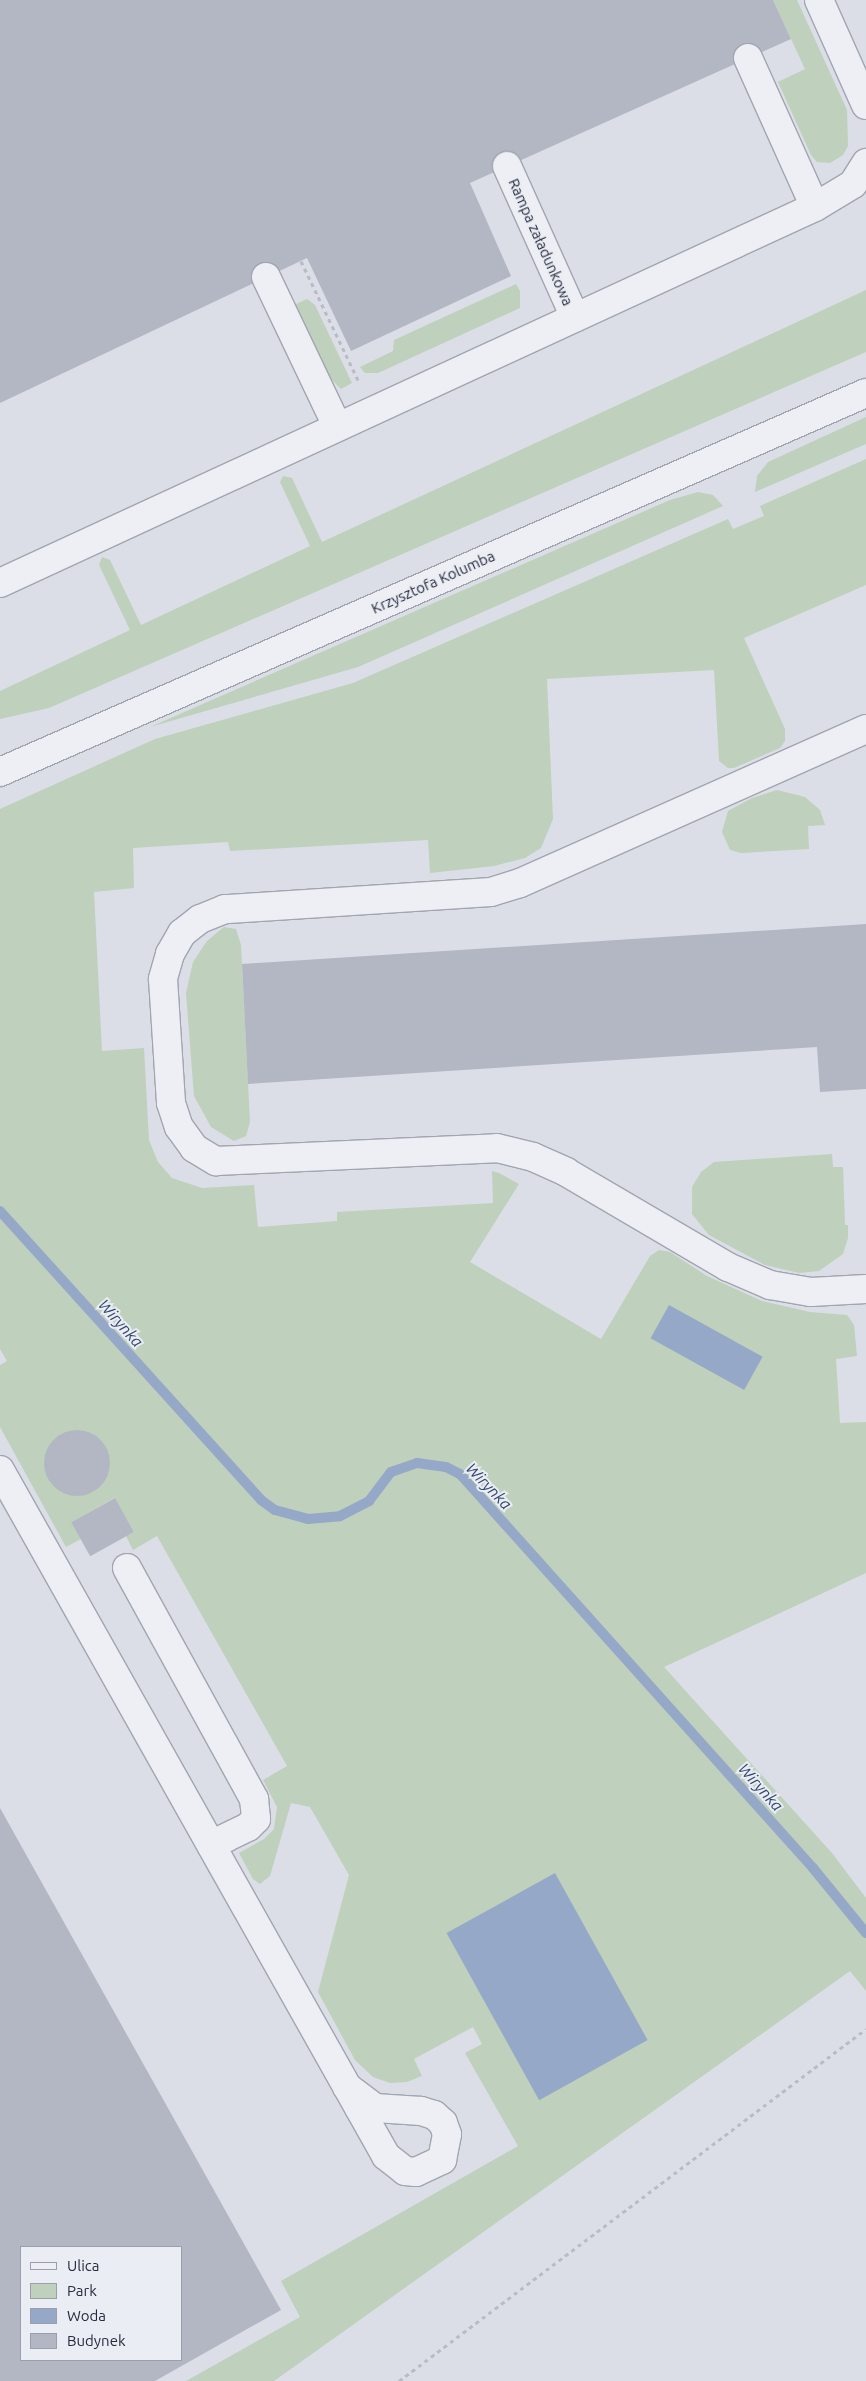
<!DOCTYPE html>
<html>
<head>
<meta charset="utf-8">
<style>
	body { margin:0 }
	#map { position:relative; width:866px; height:2381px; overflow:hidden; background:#dbdee6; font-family:Ubuntu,sans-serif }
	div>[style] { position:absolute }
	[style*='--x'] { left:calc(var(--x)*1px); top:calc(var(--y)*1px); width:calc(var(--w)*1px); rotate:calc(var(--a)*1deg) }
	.green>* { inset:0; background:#bfd0bc }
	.water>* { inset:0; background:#96a8c7; transform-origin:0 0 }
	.stream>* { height:10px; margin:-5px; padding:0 5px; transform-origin:5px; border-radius:5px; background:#96a8c7 }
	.building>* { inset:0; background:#b3b7c3; transform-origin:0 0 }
	.round { border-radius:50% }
	.path>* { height:3px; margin-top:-1.5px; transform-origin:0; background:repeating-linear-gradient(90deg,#babcc4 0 4px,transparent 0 8px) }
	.roads { filter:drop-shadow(1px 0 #a1a5b0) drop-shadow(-1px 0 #a1a5b0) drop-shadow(0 1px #a1a5b0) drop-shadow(0 -1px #a1a5b0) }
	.minor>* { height:28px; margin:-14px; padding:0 14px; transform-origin:14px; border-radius:14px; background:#eeeff4 }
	span { translate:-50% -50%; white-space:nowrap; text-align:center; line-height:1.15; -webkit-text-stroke:4px #eaedf4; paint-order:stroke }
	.street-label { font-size:15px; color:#252b3c }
	.water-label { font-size:16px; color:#30456f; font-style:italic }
	.legend { position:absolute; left:20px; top:2246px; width:162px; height:115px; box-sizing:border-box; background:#eaedf4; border:1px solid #9b9faa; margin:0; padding:6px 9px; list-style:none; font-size:15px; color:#252b3c }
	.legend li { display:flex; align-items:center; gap:10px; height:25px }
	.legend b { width:25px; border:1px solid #9b9faa }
</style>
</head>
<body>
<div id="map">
	<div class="green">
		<div style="clip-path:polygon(773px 0,797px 0,847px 110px,848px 146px,843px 155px,830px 163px,817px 162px,811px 155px,778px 82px,805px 69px)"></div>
		<div style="clip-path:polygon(516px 284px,520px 291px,520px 308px,378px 373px,365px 373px,360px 367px,393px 351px,394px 340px)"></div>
		<div style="clip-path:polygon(866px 290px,866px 352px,49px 708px,0 719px,0 691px,130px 630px,99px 565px,102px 557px,110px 560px,141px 625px,310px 546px,280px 482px,283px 476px,292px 478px,322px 542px)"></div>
		<div style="clip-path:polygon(307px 299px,315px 305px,352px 383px,341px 389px,328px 376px,294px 305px)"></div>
		<div style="clip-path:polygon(866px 417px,866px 444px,755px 492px,757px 476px,768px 462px)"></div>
		<div style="clip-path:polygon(866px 459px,866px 585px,744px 638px,785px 729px,785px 741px,780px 748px,734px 768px,728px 768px,719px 761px,714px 670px,547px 679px,553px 819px,541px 848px,525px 858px,494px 866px,430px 873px,428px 840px,230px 851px,228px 842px,133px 848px,134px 888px,94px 892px,102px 1051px,144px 1048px,149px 1140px,158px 1162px,172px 1178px,202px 1188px,254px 1185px,258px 1227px,337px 1221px,337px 1212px,493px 1203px,492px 1171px,499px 1173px,519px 1184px,470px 1262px,601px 1339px,650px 1256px,659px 1250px,670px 1252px,707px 1276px,762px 1301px,810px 1312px,847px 1315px,854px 1325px,857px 1356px,836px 1359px,840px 1423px,866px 1422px,866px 1573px,664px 1667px,832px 1853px,866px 1898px,866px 1991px,850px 1971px,274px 2381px,186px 2381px,300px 2317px,281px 2281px,518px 2146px,465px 2053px,482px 2044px,473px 2027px,414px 2059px,422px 2076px,407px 2082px,390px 2083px,373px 2077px,355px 2060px,318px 1992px,349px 1875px,310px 1807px,291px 1803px,270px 1876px,260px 1884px,253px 1879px,239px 1853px,264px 1839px,274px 1829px,277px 1807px,263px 1780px,287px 1766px,157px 1536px,133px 1550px,126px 1536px,134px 1532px,114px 1498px,72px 1522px,81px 1539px,66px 1547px,0 1427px,0 1365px,7px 1361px,0 1349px,0 809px,155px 739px,353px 683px,728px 519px,733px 529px,764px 516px,760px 506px)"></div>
		<div style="clip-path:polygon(698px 492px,713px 495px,723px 506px,358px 667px,150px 727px,670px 500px)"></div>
		<div style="clip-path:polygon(777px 790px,805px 797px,820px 810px,825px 825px,808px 826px,809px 849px,741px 853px,730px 850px,722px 832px,728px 811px,752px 798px)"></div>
		<div style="clip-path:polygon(224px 927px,236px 929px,241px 945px,250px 1122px,246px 1136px,234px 1141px,211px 1127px,194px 1096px,186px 993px,193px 962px,207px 941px)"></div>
		<div style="clip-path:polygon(832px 1154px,833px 1167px,843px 1167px,845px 1225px,848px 1225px,848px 1238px,843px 1254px,819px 1271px,799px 1273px,765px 1265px,709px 1235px,692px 1214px,692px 1187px,701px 1172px,714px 1162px)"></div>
	</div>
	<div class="water">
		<div style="left:669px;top:1305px;width:107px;height:38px;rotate:29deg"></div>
		<div style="left:555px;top:1873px;width:191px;height:124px;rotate:61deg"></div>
	</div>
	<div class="stream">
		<div style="--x:0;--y:1211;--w:389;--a:47.9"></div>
		<div style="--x:261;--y:1500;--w:17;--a:36"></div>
		<div style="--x:275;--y:1510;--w:34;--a:15"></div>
		<div style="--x:308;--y:1519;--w:32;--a:-5"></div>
		<div style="--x:340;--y:1516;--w:33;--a:-27"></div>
		<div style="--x:369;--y:1501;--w:36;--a:-53"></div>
		<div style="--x:391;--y:1472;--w:28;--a:-19"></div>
		<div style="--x:417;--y:1463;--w:29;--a:8"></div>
		<div style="--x:446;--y:1467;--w:16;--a:27"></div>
		<div style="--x:460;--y:1474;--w:529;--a:48.14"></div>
		<div style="--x:813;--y:1868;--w:84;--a:50.8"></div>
	</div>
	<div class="building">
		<div style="clip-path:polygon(0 0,773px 0,791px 39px,470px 183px,511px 276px,351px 351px,307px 258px,0 403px)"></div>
		<div style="clip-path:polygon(866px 924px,866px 1089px,820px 1092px,817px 1047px,248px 1084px,242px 964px)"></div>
		<div class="round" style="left:44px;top:1430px;width:66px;height:66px"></div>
		<div style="left:115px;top:1498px;width:39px;height:50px;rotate:61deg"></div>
		<div style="clip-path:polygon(evenodd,0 1808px,281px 2310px,155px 2381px,0 2381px,0 1808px,21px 2247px,181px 2247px,181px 2360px,21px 2360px,21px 2247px)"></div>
	</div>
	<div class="path">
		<div style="--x:301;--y:261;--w:134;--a:64.4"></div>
		<div style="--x:399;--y:2381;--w:585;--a:-37.01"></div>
	</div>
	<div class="roads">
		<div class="minor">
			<div style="--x:819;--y:0;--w:115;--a:65.9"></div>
			<div style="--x:748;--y:58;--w:163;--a:65.8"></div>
			<div style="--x:507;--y:166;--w:166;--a:65.8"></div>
			<div style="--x:266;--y:277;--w:165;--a:64.5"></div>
			<div style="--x:0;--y:583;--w:898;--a:-24.77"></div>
			<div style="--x:815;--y:207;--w:44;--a:-31.2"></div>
			<div style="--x:853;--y:184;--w:25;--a:-58"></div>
			<div style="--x:866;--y:729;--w:379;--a:156"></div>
			<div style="--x:520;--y:883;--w:30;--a:163"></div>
			<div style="--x:491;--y:892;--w:267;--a:176.3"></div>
			<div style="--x:225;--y:909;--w:27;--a:158"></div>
			<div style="--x:200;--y:919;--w:23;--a:142"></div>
			<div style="--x:182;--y:933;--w:24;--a:120"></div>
			<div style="--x:170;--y:954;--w:26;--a:106"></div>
			<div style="--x:163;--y:979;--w:124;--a:86.3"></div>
			<div style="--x:171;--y:1103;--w:25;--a:72"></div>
			<div style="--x:179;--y:1127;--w:26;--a:54"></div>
			<div style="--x:194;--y:1148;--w:26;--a:31"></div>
			<div style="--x:216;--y:1161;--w:281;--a:-2.6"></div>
			<div style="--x:497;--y:1148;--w:37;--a:14"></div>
			<div style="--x:533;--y:1157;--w:36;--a:24"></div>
			<div style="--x:566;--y:1172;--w:188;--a:30.4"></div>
			<div style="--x:728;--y:1267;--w:46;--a:23.2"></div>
			<div style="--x:770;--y:1285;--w:42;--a:9.7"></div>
			<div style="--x:811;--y:1292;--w:55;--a:-3.1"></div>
			<div style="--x:0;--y:772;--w:945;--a:-23.64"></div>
			<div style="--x:0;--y:1470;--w:732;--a:60.63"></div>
			<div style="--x:359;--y:2108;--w:55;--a:60.6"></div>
			<div style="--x:386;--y:2156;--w:24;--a:38"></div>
			<div style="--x:405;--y:2171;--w:11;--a:5"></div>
			<div style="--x:416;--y:2172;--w:29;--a:-25"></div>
			<div style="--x:442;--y:2160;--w:26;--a:-79"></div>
			<div style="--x:447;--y:2134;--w:12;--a:-110"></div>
			<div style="--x:443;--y:2123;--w:12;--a:-138"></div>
			<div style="--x:434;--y:2115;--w:14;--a:-163"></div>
			<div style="--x:421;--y:2111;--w:46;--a:-176.3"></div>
			<div style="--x:375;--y:2108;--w:35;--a:-143"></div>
			<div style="--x:127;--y:1568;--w:264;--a:61.2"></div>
			<div style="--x:254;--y:1799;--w:20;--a:84"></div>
			<div style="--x:256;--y:1819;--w:11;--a:135"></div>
			<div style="--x:248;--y:1827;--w:41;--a:154.1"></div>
		</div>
	</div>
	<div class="street-label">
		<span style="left:541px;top:242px;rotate:66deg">Rampa załadunkowa</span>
		<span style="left:433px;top:582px;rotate:-24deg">Krzysztofa Kolumba</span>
	</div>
	<div class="water-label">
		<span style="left:121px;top:1323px;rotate:48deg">Wirynka</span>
		<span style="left:489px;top:1486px;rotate:46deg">Wirynka</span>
		<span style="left:761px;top:1787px;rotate:48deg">Wirynka</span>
	</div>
	<ul class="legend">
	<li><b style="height:6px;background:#eeeff4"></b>Ulica</li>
	<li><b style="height:14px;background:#bfd0bc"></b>Park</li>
	<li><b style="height:14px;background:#96a8c7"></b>Woda</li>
	<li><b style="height:14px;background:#b3b7c3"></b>Budynek</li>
	</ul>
</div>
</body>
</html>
